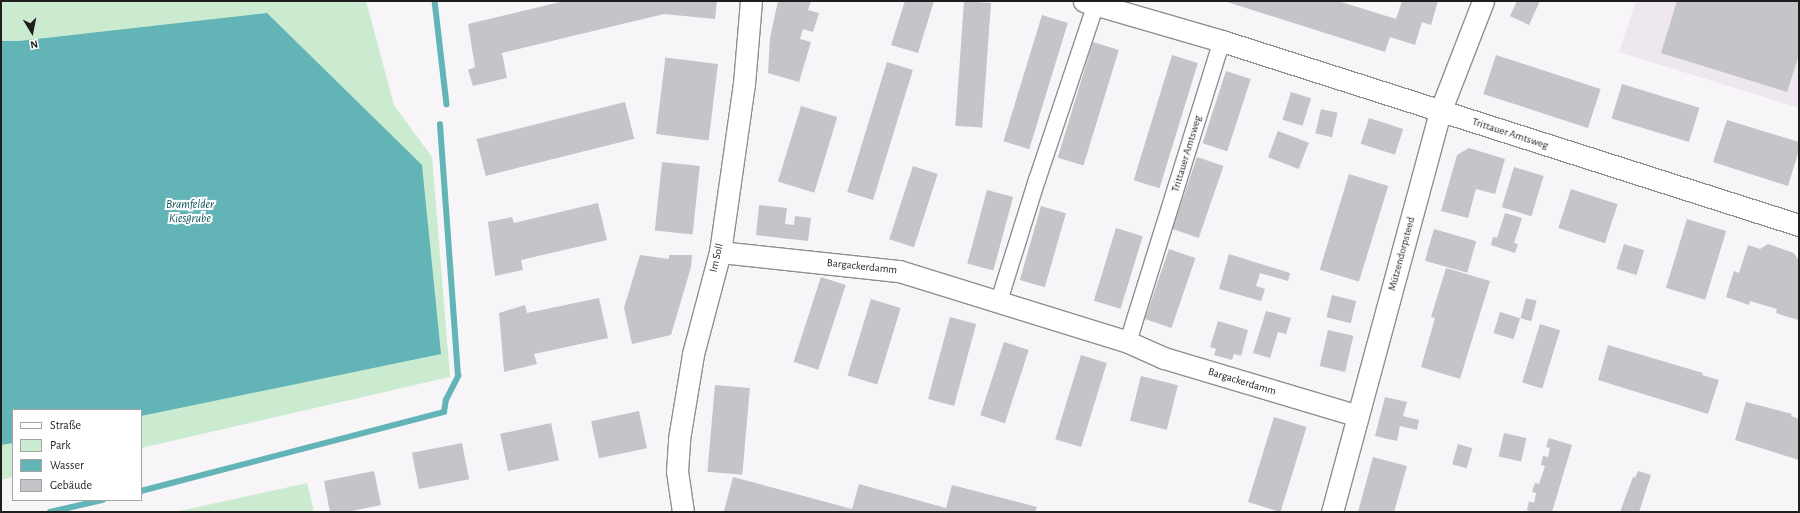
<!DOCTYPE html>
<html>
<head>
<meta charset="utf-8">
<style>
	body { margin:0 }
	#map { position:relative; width:1800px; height:513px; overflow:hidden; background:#f7f5f8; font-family:"Alegreya Sans",sans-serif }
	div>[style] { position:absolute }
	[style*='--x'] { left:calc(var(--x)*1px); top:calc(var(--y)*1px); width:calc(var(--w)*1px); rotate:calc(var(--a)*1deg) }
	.built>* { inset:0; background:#eee7f0 }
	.green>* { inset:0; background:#cbebd1 }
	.water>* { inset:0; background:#62b4b6 }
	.stream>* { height:5.5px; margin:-2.75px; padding:0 2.75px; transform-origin:2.75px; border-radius:2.75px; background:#62b4b6 }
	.building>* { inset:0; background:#c5c4c8; transform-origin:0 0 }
	.roads { filter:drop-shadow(1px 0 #908e91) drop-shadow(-1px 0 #908e91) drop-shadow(0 1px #908e91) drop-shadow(0 -1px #908e91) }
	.pedestrian>* { height:16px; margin:-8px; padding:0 8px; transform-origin:8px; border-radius:8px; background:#fff }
	.minor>* { height:21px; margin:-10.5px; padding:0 10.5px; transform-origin:10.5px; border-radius:10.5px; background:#fff }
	span { translate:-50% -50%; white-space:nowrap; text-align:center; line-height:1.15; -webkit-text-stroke:4px #fff; paint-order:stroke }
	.street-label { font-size:11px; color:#1e1e1f }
	.water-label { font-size:12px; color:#0f5759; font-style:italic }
	.frame { position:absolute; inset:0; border:2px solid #1e1e1f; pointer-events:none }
	.legend { position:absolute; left:12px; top:409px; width:130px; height:92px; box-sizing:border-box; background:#fff; border:1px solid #a5a5a5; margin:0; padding:5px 7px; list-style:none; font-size:12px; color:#1e1e1f }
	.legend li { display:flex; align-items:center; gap:8px; height:20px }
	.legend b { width:20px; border:1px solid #a5a5a5 }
	.north { position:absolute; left:12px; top:12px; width:40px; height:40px; -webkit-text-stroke:3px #fff; paint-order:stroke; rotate:170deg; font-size:11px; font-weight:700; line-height:16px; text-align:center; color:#1e1e1f }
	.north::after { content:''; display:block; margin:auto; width:14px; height:18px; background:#1e1e1f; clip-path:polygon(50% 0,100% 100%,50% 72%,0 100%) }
</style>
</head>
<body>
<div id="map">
	<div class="built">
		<div style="clip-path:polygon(1636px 1px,1799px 1px,1799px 108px,1619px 52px)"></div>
	</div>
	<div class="green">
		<div style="clip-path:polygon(1px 1px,366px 1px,394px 105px,432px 157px,450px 377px,141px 448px,141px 410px,13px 410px,13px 477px,1px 480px)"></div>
		<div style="clip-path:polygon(307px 483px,314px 512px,175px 512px)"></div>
	</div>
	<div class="water">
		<div style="clip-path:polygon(267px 13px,422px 165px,441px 354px,141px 416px,141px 410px,13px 410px,13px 443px,1px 445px,1px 41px,19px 41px)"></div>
	</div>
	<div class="stream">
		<div style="--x:435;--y:1;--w:104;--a:83.4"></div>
		<div style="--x:141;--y:491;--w:313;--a:-14.6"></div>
		<div style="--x:444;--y:412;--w:12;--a:-81"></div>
		<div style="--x:446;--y:400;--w:27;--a:-63"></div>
		<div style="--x:458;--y:376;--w:252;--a:-94.1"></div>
		<div style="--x:50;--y:512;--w:54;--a:-12.8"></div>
	</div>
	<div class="building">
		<div style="clip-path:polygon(564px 1px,717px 1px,715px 19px,664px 14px,502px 53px,507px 78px,473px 86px,468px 70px,475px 67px,468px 24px)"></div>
		<div style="clip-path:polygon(778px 1px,811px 1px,808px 10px,819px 13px,813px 32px,803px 29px,800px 39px,811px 42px,799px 82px,768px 73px,770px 38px)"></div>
		<div style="clip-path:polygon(905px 1px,934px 1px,918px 53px,891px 45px)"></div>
		<div style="left:964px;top:1px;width:27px;height:125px;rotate:4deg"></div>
		<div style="clip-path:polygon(1224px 1px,1338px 1px,1396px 19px,1402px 1px,1438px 1px,1431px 25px,1422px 22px,1415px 45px,1390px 37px,1385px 52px)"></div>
		<div style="clip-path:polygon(1517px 1px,1540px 1px,1529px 25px,1510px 16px)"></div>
		<div style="clip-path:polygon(1677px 1px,1799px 1px,1799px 55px,1787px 92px,1661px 53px)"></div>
		<div style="left:1042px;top:15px;width:27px;height:132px;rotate:17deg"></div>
		<div style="left:1093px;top:42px;width:27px;height:121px;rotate:17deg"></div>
		<div style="left:1172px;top:55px;width:27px;height:131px;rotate:17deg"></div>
		<div style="left:1496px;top:55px;width:110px;height:41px;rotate:18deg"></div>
		<div style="left:887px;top:62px;width:27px;height:136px;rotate:17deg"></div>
		<div style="left:718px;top:64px;width:77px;height:53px;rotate:97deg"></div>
		<div style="left:1226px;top:71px;width:26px;height:76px;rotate:18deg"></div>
		<div style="left:1622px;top:84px;width:81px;height:36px;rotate:17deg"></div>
		<div style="left:1291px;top:92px;width:21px;height:29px;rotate:17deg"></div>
		<div style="left:625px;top:102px;width:38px;height:153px;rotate:76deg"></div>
		<div style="left:801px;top:106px;width:38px;height:79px;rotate:17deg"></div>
		<div style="left:1321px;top:109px;width:17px;height:25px;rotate:13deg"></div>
		<div style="left:1369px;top:118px;width:36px;height:27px;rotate:18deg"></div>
		<div style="clip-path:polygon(1727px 120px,1799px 142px,1799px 150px,1788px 186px,1713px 162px)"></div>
		<div style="left:1278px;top:131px;width:33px;height:28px;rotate:21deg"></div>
		<div style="clip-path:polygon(1469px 148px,1505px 159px,1495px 194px,1476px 189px,1468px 218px,1441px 211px,1457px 155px)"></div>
		<div style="left:1197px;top:157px;width:28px;height:76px;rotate:19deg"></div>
		<div style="left:662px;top:162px;width:38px;height:69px;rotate:6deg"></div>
		<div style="left:913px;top:166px;width:26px;height:77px;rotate:18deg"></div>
		<div style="left:1514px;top:167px;width:31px;height:42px;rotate:17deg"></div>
		<div style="left:1349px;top:174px;width:41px;height:100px;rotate:17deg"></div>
		<div style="left:1571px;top:189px;width:49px;height:41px;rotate:18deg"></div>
		<div style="left:987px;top:190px;width:27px;height:76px;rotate:15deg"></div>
		<div style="clip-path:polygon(598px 203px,607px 240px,521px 260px,523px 270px,495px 276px,488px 222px,512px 217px,514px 223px)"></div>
		<div style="clip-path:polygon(759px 205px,787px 208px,785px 224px,794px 225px,795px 216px,811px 218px,808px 241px,756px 235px)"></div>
		<div style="left:1041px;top:206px;width:26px;height:77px;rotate:16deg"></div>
		<div style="clip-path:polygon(1505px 213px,1522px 218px,1514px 243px,1518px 244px,1515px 253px,1491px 245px,1493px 237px,1497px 238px)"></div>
		<div style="left:1687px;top:219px;width:41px;height:72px;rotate:17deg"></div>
		<div style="left:1116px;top:228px;width:28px;height:76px;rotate:17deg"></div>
		<div style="left:1434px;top:229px;width:44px;height:33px;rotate:16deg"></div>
		<div style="left:1624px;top:244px;width:21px;height:26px;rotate:17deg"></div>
		<div style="clip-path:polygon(1768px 244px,1794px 253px,1799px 261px,1798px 320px,1776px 313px,1777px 309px,1750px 301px,1749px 305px,1726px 297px,1734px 271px,1739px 273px,1748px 245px,1760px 249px)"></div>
		<div style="left:1169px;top:249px;width:28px;height:74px;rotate:19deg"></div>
		<div style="clip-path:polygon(1229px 254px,1290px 273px,1288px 281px,1260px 273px,1256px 286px,1265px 289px,1261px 301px,1219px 289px)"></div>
		<div style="clip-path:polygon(640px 255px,669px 259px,669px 255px,692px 255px,691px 267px,671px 335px,632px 344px,624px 308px)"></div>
		<div style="clip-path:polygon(1446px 268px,1490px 281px,1460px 379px,1421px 367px,1435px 318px,1431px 317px)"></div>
		<div style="left:821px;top:277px;width:26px;height:89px;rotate:18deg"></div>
		<div style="left:1332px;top:295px;width:25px;height:23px;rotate:14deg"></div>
		<div style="clip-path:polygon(599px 298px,608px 338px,534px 354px,537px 364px,504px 372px,499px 313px,525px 305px,527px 313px)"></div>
		<div style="left:1526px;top:298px;width:11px;height:21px;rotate:15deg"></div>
		<div style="left:871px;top:299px;width:31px;height:80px;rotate:17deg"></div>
		<div style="clip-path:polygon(1266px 311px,1291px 318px,1286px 334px,1278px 332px,1270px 358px,1253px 353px)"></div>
		<div style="left:1500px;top:312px;width:21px;height:22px;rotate:17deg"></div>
		<div style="left:950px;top:317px;width:27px;height:85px;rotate:15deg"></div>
		<div style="clip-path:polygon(1218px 321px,1248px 330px,1241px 356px,1234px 354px,1232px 360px,1214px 355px,1216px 349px,1210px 347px)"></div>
		<div style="left:1540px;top:324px;width:21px;height:61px;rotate:17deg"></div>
		<div style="left:1328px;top:330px;width:26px;height:37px;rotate:13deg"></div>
		<div style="left:1004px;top:342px;width:26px;height:77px;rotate:18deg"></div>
		<div style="clip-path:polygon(1608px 345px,1703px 373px,1702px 375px,1719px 380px,1708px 414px,1598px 380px)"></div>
		<div style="left:1081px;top:355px;width:27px;height:88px;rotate:17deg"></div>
		<div style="left:1141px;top:376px;width:38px;height:46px;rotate:14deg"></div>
		<div style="left:715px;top:385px;width:35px;height:87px;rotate:5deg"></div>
		<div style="clip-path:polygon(1385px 397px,1407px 402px,1403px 416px,1419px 420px,1417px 430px,1400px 426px,1397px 441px,1375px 436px)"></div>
		<div style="clip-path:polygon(1746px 402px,1792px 414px,1791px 416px,1799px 419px,1799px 460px,1735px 440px)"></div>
		<div style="left:639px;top:411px;width:38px;height:49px;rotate:78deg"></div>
		<div style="left:1274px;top:417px;width:34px;height:89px;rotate:17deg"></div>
		<div style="left:551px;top:423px;width:38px;height:52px;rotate:78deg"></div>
		<div style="left:1504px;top:433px;width:23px;height:24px;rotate:13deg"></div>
		<div style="clip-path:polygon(1549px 438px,1572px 445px,1552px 512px,1533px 512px,1527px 510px,1529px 501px,1534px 503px,1536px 493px,1532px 492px,1535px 483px,1539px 484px,1545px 466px,1541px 465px,1543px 456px,1548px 457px,1550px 448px,1546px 447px)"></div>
		<div style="left:462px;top:443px;width:37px;height:51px;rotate:79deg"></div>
		<div style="left:1458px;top:444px;width:15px;height:21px;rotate:16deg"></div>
		<div style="clip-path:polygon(1373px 457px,1407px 466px,1394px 512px,1358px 512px)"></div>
		<div style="clip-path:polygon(374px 471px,381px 505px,347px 512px,330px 512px,324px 481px)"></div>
		<div style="clip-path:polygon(1638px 471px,1651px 475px,1639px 512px,1620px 512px,1633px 477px,1635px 478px)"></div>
		<div style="clip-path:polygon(733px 477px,852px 509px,859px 484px,946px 508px,952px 485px,1037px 507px,1035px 512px,727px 512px,724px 511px)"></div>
	</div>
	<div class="roads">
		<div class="pedestrian">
			<div style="--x:999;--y:301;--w:127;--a:-72.6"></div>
			<div style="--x:1037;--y:180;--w:186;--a:-71.5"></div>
			<div style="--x:1128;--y:342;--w:315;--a:-72.7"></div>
		</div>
		<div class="minor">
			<div style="--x:1084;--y:1;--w:144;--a:16.2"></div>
			<div style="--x:1222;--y:41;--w:606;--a:17.69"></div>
			<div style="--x:720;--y:252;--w:180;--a:6.1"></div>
			<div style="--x:899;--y:271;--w:240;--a:17.2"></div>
			<div style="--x:1128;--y:342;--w:39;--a:24"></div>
			<div style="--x:1164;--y:358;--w:202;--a:16.6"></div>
			<div style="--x:683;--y:512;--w:41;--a:-98.3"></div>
			<div style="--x:677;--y:471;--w:32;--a:-86"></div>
			<div style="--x:679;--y:439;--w:86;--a:-80.6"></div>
			<div style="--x:693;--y:354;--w:106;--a:-75.2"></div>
			<div style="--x:720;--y:252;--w:170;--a:-81.9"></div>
			<div style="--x:744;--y:84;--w:83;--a:-85.2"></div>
			<div style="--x:1332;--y:512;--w:414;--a:-74.9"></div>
			<div style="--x:1440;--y:112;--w:119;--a:-68.8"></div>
		</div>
	</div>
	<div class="street-label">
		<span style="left:1510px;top:134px;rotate:18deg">Trittauer Amtsweg</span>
		<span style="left:1187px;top:154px;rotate:-73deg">Trittauer Amtsweg</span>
		<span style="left:1402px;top:254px;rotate:-75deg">Mützendorpsteed</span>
		<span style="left:717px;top:258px;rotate:-77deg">Im Soll</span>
		<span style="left:862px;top:267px;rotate:6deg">Bargackerdamm</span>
		<span style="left:1242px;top:382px;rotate:17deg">Bargackerdamm</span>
	</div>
	<div class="water-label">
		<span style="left:190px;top:212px">Bramfelder<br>Kiesgrube</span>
	</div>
	<div class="frame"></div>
	<ul class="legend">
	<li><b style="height:5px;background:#fff"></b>Straße</li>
	<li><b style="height:11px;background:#cbebd1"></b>Park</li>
	<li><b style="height:11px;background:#62b4b6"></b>Wasser</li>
	<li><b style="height:11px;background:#c5c4c8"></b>Gebäude</li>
	</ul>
	<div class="north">N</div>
</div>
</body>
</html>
